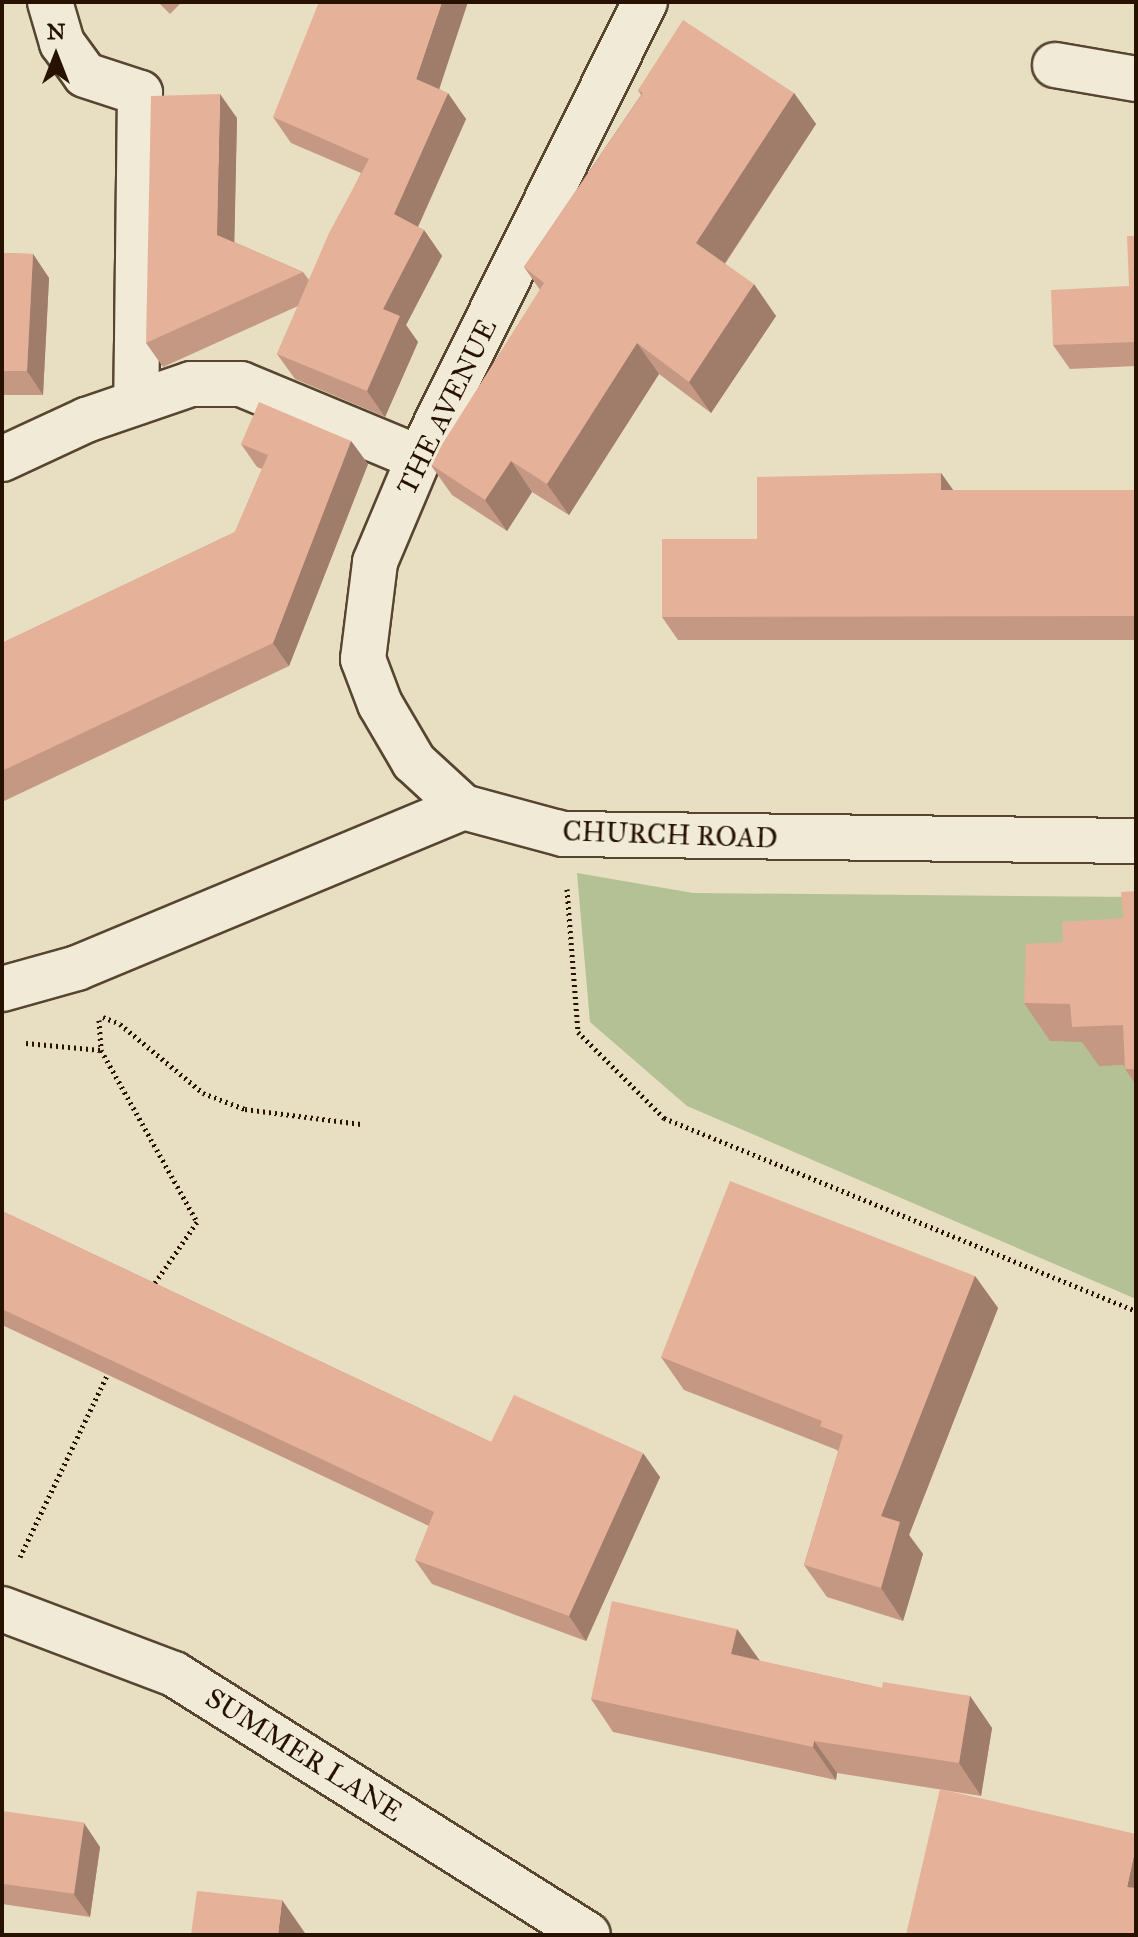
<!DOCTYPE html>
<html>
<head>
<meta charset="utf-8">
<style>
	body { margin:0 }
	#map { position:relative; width:1138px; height:1937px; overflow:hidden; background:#e8dec2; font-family:"IM FELL Great Primer",serif }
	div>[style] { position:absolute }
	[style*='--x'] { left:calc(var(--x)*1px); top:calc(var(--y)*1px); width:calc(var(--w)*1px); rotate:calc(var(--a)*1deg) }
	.green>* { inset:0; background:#b4c194 }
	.path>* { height:5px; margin-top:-2.5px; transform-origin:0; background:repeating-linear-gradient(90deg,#271200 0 2px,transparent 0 6px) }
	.roads { filter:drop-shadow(2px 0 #574530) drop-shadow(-2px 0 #574530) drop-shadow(0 2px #574530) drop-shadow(0 -2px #574530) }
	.minor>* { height:44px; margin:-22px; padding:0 22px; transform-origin:22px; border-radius:22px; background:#f0ead7 }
	.wall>* { inset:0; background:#c59884 }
	.shaded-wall>* { inset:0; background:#a07c6b }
	.building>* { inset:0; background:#e5b199; transform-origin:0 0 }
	span { translate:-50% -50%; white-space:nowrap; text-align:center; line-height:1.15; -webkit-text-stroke:6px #f0ead7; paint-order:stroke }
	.street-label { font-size:28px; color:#271200 }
	.frame { position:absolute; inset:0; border:4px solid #271200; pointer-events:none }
	.north { position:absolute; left:16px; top:16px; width:80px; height:80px; -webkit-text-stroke:6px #f0ead7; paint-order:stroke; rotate:0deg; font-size:22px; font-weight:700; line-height:32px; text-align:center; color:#271200 }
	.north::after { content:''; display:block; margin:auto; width:28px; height:36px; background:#271200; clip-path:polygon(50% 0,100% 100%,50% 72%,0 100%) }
</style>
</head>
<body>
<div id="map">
	<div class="green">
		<div style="clip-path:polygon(577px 873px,693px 893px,1136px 897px,1136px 1299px,687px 1106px,590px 1022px)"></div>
	</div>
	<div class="path">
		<div style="--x:567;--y:889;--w:143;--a:85.6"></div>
		<div style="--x:578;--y:1032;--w:122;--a:45"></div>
		<div style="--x:664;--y:1118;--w:510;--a:22.24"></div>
		<div style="--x:103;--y:1017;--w:18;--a:22"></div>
		<div style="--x:120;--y:1024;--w:108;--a:39.7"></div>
		<div style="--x:203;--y:1093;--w:45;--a:20.9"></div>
		<div style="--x:245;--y:1109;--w:117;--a:7.4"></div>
		<div style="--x:99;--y:1020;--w:30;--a:86"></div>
		<div style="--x:101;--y:1050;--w:197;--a:60.8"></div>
		<div style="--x:197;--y:1222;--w:79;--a:124.7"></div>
		<div style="--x:26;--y:1043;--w:75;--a:5.3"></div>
		<div style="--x:20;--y:1557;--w:206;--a:-64.4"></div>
	</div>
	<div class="roads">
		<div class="minor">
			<div style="--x:50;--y:2;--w:43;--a:73.7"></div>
			<div style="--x:62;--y:43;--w:39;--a:54"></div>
			<div style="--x:85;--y:75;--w:58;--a:18.1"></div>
			<div style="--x:140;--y:93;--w:309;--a:90.7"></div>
			<div style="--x:1055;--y:65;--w:82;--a:9.8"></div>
			<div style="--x:2;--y:459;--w:93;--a:-24.9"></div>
			<div style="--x:86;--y:420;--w:111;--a:-18.9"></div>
			<div style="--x:191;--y:384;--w:50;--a:0"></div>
			<div style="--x:241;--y:384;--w:193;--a:22.6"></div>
			<div style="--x:463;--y:807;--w:67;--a:-137.4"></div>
			<div style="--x:414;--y:762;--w:67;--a:-120.4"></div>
			<div style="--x:380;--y:704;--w:48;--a:-110.7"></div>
			<div style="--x:363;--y:659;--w:98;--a:-82.9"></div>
			<div style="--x:375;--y:562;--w:113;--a:-67.1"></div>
			<div style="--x:419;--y:458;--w:509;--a:-63.64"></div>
			<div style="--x:2;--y:989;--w:78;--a:-15.6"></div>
			<div style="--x:77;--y:968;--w:418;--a:-22.6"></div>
			<div style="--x:463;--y:807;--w:104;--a:15.1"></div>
			<div style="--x:563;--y:834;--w:573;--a:0.7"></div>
			<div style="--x:2;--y:1609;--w:184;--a:20.7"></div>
			<div style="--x:174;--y:1674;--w:489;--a:32.2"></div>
		</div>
	</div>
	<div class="wall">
		<div style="clip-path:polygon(158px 2px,182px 2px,170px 14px)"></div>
		<div style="clip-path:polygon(440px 89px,466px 119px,418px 227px,424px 230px,442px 256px,406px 325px,418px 342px,385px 417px,295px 379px,277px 354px,298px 306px,163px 367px,146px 343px,237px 118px,234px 242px,303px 272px,309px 280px,361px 173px,291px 143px,273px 117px)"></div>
		<div style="clip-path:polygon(638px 90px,794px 93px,816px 124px,725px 264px,776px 316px,711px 413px,659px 374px,569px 515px,532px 492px,507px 531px,452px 495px,430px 464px,540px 290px,524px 267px,641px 95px)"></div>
		<div style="clip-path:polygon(1136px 236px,1136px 366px,1070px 369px,1053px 345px,1129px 286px)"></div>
		<div style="clip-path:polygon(2px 253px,33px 254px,49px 278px,43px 395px,2px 395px)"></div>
		<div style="clip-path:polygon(351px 441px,368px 464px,289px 666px,2px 802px,2px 643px,235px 532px,262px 469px,257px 467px,241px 444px)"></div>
		<div style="clip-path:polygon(941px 473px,953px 490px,1136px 490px,1136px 640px,678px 640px,662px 617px,757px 539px)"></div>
		<div style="clip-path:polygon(1136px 891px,1136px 1085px,1125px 1069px,1124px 1065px,1099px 1066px,1082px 1042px,1050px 1041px,1024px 1003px,1063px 942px,1123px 918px)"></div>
		<div style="clip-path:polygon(2px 1211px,491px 1442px,660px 1477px,586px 1641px,432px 1584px,415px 1560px,429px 1526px,2px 1325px)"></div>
		<div style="clip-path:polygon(975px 1276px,998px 1308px,909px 1535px,923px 1554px,903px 1621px,827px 1597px,804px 1565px,838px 1452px,837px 1450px,684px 1390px,661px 1357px)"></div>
		<div style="clip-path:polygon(737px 1629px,760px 1661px,882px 1688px,970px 1696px,992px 1728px,981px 1796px,837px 1773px,836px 1780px,613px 1732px,591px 1699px)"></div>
		<div style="clip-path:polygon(2px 1811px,100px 1847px,90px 1917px,2px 1904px)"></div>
	</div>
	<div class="shaded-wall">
		<div style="clip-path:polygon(442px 2px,468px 2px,434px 105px,416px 79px)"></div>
		<div style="clip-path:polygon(448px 93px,466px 119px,412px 240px,394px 214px)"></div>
		<div style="clip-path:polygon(794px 93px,816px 124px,717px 275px,696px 243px)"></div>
		<div style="clip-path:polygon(220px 94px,237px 118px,234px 259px,217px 235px)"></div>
		<div style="clip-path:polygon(424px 230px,442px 256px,406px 325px,418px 342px,385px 417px,367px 391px,383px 309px)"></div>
		<div style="clip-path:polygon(33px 254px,49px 278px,43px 395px,27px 371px)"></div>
		<div style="clip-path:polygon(754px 284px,776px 316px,711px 413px,689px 382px)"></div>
		<div style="clip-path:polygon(637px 343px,659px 374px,569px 515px,547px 484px)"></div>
		<div style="clip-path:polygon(351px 441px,368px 464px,289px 666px,273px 643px)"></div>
		<div style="clip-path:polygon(511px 461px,532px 492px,507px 531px,485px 500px)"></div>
		<div style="clip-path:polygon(941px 473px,958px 497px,941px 490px)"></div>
		<div style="clip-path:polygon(975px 1276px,998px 1308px,909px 1535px,923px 1554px,903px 1621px,881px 1588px,881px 1516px)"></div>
		<div style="clip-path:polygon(643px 1453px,660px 1477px,586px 1641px,569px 1616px)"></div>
		<div style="clip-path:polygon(737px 1629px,760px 1661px,731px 1654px)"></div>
		<div style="clip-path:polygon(970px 1696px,992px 1728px,981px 1796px,959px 1763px)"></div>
		<div style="clip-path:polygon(814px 1741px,837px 1773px,836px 1780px,813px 1747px)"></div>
		<div style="clip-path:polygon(84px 1823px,100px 1847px,90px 1917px,73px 1893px)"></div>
		<div style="clip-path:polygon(1136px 1846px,1136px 1901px,1127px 1887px)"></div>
		<div style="clip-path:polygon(282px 1900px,305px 1933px,305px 1935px,278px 1935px)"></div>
	</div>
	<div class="building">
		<div style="clip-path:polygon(319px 2px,442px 2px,416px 79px,448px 93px,394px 214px,424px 230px,383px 309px,400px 316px,367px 391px,277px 354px,329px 233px,369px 159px,273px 117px)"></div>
		<div style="clip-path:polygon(683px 20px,794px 93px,696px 243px,754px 284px,689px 382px,637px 343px,547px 484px,511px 461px,485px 500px,430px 464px,544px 283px,524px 267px,643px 93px,638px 90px)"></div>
		<div style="clip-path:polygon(220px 94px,217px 235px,303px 272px,146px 343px,151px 96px)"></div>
		<div style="clip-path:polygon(1127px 236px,1136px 236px,1136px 342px,1053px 345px,1051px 290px,1129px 286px)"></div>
		<div style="clip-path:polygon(2px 253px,33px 254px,27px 371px,2px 371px)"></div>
		<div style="clip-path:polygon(259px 402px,351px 441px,273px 643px,2px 771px,2px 643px,235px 532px,268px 455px,241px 444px)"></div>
		<div style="clip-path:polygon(941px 473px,941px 490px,1136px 490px,1136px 616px,662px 617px,662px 539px,757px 539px,757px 477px)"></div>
		<div style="clip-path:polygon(1136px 891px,1136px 1069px,1125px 1069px,1123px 1025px,1072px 1027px,1070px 1004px,1024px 1003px,1026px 944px,1063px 942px,1062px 922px,1123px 918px,1121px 892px)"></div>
		<div style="clip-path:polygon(730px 1181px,975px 1276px,881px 1516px,900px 1522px,881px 1588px,804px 1565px,843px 1435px,820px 1426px,822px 1421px,661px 1357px)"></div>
		<div style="clip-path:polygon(2px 1211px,491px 1442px,514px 1395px,643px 1453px,569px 1616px,415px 1560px,434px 1512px,2px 1309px)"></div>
		<div style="clip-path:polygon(612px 1601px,737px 1629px,731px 1654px,882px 1688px,883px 1682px,970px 1696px,959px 1763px,814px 1741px,813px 1747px,591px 1699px)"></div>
		<div style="clip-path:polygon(940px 1789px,1136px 1834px,1136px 1846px,1127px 1887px,1136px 1888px,1136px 1935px,906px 1935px)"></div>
		<div style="left:2px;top:1811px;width:83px;height:72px;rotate:8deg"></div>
		<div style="clip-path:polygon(197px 1891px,282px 1900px,278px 1935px,191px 1935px)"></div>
	</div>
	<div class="street-label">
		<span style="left:447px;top:407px;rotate:-64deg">THE AVENUE</span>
		<span style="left:670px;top:835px;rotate:2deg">CHURCH ROAD</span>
		<span style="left:304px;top:1755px;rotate:32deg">SUMMER LANE</span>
	</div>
	<div class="frame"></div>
	<div class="north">N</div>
</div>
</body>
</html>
